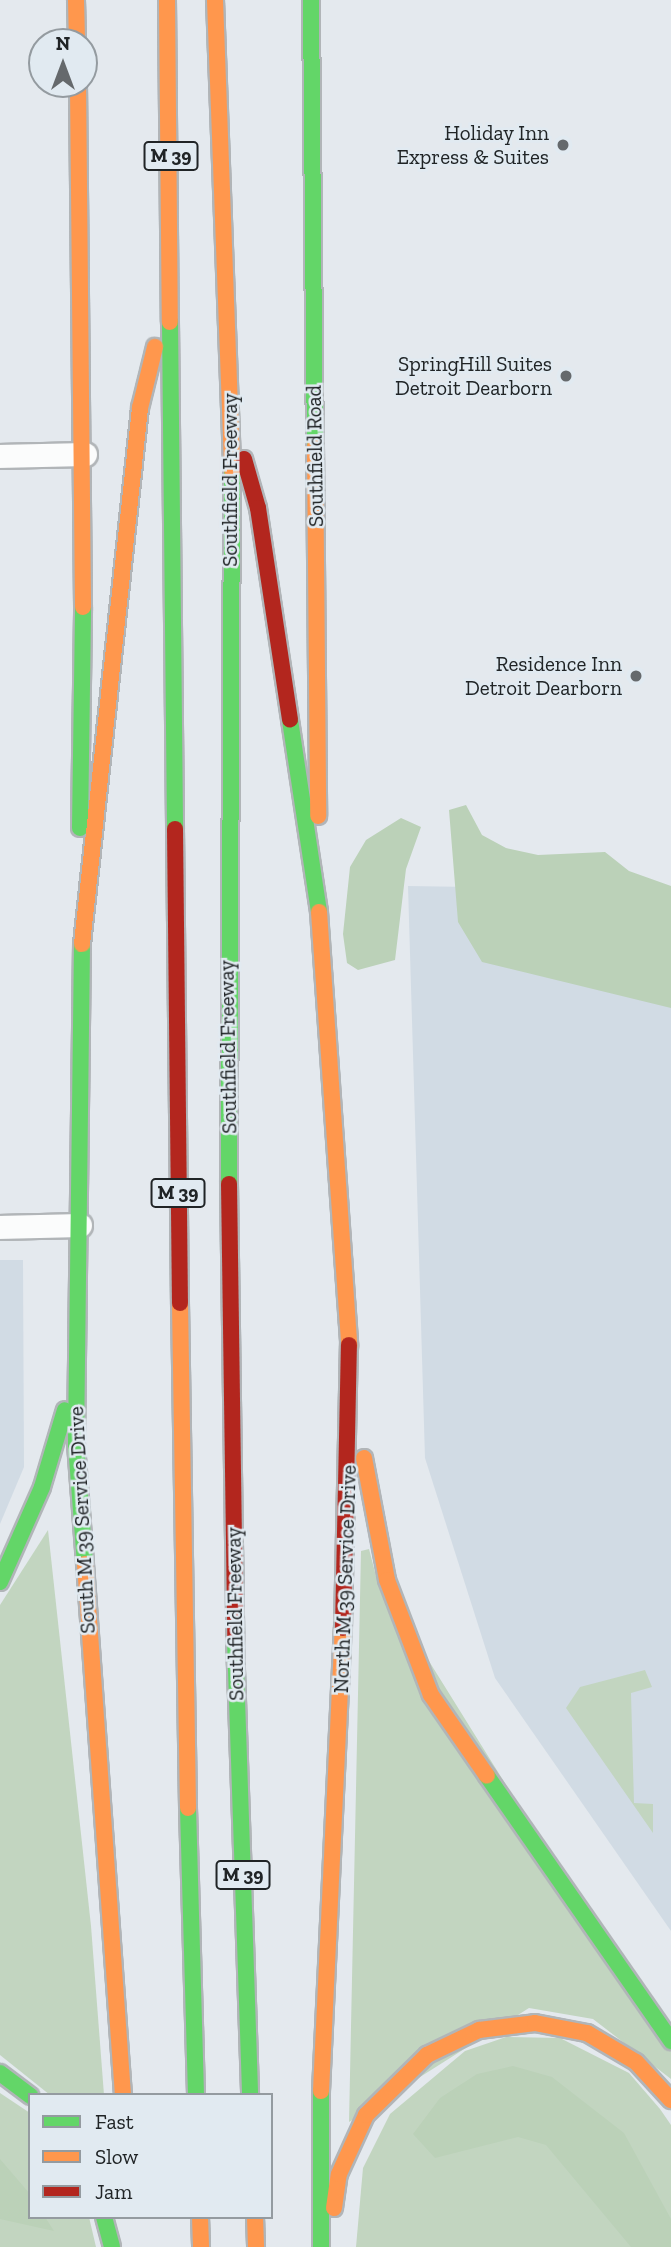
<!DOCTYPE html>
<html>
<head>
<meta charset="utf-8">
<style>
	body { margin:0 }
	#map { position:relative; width:671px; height:2247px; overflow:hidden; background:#e4e9ee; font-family:"Zilla Slab",serif }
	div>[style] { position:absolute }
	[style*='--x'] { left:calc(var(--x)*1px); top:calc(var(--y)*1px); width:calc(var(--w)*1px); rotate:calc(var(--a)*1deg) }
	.built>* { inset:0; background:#d1dbe4 }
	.green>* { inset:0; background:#c2d5c0 }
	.forest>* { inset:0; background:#bbd1b8 }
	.roads { filter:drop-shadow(2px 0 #b1b5b8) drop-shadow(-2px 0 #b1b5b8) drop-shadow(0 2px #b1b5b8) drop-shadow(0 -2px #b1b5b8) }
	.street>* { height:23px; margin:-11.5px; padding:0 11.5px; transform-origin:11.5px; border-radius:11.5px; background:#fbfcfc }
	.fast>* { height:16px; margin:-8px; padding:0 8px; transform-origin:8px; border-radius:8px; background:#63d668 }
	.slow>* { height:16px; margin:-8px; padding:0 8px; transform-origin:8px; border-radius:8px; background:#ff974d }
	.jam>* { height:16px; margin:-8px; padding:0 8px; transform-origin:8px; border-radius:8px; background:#b3261e }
	.dots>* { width:19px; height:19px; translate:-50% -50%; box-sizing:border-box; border:4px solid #e1eaf1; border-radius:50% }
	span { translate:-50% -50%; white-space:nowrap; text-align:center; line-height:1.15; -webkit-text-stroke:5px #e1eaf1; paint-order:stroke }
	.shield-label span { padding:2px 5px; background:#e1eaf1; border:2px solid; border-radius:5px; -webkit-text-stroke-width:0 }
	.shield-label { font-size:19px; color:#202426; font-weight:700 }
	.poi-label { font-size:21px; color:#202426 }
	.right { translate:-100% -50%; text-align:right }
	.street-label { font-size:21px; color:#202426 }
	.legend { position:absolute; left:28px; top:2093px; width:245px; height:126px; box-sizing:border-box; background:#e1eaf1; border:2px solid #949ba0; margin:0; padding:9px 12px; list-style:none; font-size:21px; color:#202426 }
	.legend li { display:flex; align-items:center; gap:14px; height:35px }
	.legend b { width:35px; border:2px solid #949ba0 }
	.north { position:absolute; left:28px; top:28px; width:70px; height:70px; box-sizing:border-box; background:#e1eaf1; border:2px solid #949ba0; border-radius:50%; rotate:0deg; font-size:19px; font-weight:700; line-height:28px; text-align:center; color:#202426 }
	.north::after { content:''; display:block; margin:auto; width:24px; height:32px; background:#65696c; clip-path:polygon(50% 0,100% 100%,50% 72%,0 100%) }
</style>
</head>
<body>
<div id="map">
	<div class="built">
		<div style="clip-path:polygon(408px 886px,471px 887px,671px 951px,671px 1931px,495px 1678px,425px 1458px)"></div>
		<div style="clip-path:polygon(0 1260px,23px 1260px,24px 1467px,0 1524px)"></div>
	</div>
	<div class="green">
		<div style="clip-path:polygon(48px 1530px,91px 1926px,104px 2095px,50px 2095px,0 2055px,0 1605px)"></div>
		<div style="clip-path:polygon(369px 1549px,376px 1576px,671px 2050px,671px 2079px,593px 2019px,529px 2008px,349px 2122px,361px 1551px)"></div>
		<div style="clip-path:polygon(645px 1670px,652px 1687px,631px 1693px,634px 1803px,653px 1804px,653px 1833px,566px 1708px,580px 1687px)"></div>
		<div style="clip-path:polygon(506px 2037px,560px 2038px,629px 2073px,660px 2109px,671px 2125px,671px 2247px,356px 2247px,363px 2168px,390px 2114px,465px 2051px)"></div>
		<div style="clip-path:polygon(0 2093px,30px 2113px,30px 2217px,89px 2217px,96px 2247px,0 2247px)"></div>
	</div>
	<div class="forest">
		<div style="clip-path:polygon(466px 805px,482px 835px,506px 848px,538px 855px,605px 852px,629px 871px,671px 886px,671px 1008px,482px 962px,458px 922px,449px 810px)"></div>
		<div style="clip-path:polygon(401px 818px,421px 827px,406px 869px,395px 960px,358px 970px,347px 963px,343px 934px,350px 867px,366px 840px)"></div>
		<div style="clip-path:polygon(513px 2066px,552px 2077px,624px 2133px,671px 2219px,671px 2247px,631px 2247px,546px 2145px,518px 2137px,435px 2158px,413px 2134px,440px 2098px,477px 2074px)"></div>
		<div style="clip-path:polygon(0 2159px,30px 2194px,30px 2217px,45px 2217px,54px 2231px,0 2219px)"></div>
	</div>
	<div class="roads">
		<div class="street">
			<div style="--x:0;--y:456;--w:85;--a:-1.3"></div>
			<div style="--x:0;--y:1227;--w:80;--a:-1.4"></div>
		</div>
		<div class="fast">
			<div style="--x:311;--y:0;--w:446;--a:89.5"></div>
			<div style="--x:170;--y:322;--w:507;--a:89.43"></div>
			<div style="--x:290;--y:720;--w:194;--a:81.4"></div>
			<div style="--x:80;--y:828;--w:221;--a:-89.2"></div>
			<div style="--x:82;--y:944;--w:500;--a:90.69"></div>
			<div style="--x:76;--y:1444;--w:120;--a:85.7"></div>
			<div style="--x:229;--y:1184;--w:713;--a:-89.76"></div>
			<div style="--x:0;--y:1582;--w:104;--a:-66.1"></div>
			<div style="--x:42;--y:1487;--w:80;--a:-73.4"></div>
			<div style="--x:235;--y:1639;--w:456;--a:88.1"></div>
			<div style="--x:487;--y:1776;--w:323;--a:55.2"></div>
			<div style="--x:188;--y:1808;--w:287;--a:88.4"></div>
			<div style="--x:0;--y:2073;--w:38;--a:37"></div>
			<div style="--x:104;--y:2217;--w:31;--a:75"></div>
			<div style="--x:321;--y:2247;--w:156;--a:-90"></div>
		</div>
		<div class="slow">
			<div style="--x:76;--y:0;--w:42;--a:88.6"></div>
			<div style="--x:167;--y:0;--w:322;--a:89.5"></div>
			<div style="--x:215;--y:0;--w:471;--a:87.9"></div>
			<div style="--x:78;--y:84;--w:523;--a:89.45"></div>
			<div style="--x:315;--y:446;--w:370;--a:89.5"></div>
			<div style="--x:319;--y:912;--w:434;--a:86"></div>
			<div style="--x:82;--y:944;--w:539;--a:-83.82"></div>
			<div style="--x:140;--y:408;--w:63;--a:-76.2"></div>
			<div style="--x:180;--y:1303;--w:505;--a:89.09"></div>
			<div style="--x:364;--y:1458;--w:124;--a:79.3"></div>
			<div style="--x:387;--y:1580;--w:123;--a:69.1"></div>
			<div style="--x:431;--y:1695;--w:98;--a:55.3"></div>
			<div style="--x:85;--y:1564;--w:532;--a:85.91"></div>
			<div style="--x:321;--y:2091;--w:464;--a:-87.3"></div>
			<div style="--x:334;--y:2208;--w:34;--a:-82"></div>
			<div style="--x:339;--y:2174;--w:65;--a:-65.4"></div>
			<div style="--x:366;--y:2115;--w:86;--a:-44.5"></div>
			<div style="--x:427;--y:2055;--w:58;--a:-25.7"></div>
			<div style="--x:479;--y:2030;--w:56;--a:-7.1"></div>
			<div style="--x:535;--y:2023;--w:53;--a:10.9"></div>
			<div style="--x:587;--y:2033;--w:57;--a:30.6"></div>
			<div style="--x:636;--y:2062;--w:52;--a:47.4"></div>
			<div style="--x:200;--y:2217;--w:30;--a:88"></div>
			<div style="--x:255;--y:2217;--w:30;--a:88"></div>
		</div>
		<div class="jam">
			<div style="--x:244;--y:459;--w:51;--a:74.1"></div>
			<div style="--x:258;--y:508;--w:214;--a:81.4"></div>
			<div style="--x:175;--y:829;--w:474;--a:89.4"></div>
			<div style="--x:229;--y:1184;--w:455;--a:89.2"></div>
			<div style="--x:343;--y:1628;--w:283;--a:-88.8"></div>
		</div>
	</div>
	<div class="dots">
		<div style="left:563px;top:145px;background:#65696c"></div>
		<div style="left:566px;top:376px;background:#65696c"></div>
		<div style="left:636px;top:676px;background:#65696c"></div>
	</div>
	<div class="shield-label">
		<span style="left:171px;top:156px">M 39</span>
		<span style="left:178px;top:1193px">M 39</span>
		<span style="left:243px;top:1875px">M 39</span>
	</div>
	<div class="poi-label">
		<span class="right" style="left:549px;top:145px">Holiday Inn<br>Express &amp; Suites</span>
		<span class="right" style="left:552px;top:376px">SpringHill Suites<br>Detroit Dearborn</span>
		<span class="right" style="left:622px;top:676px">Residence Inn<br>Detroit Dearborn</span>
	</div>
	<div class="street-label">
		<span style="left:315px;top:456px;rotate:-91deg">Southfield Road</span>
		<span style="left:230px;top:480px;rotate:-90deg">Southfield Freeway</span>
		<span style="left:228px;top:1047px;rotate:-91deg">Southfield Freeway</span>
		<span style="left:82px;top:1520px;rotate:-93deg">South M 39 Service Drive</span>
		<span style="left:345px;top:1579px;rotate:-88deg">North M 39 Service Drive</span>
		<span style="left:235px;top:1614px;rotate:-91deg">Southfield Freeway</span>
	</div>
	<ul class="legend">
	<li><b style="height:9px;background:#63d668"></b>Fast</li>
	<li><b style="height:9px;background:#ff974d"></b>Slow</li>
	<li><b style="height:9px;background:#b3261e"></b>Jam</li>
	</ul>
	<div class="north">N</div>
</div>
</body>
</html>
